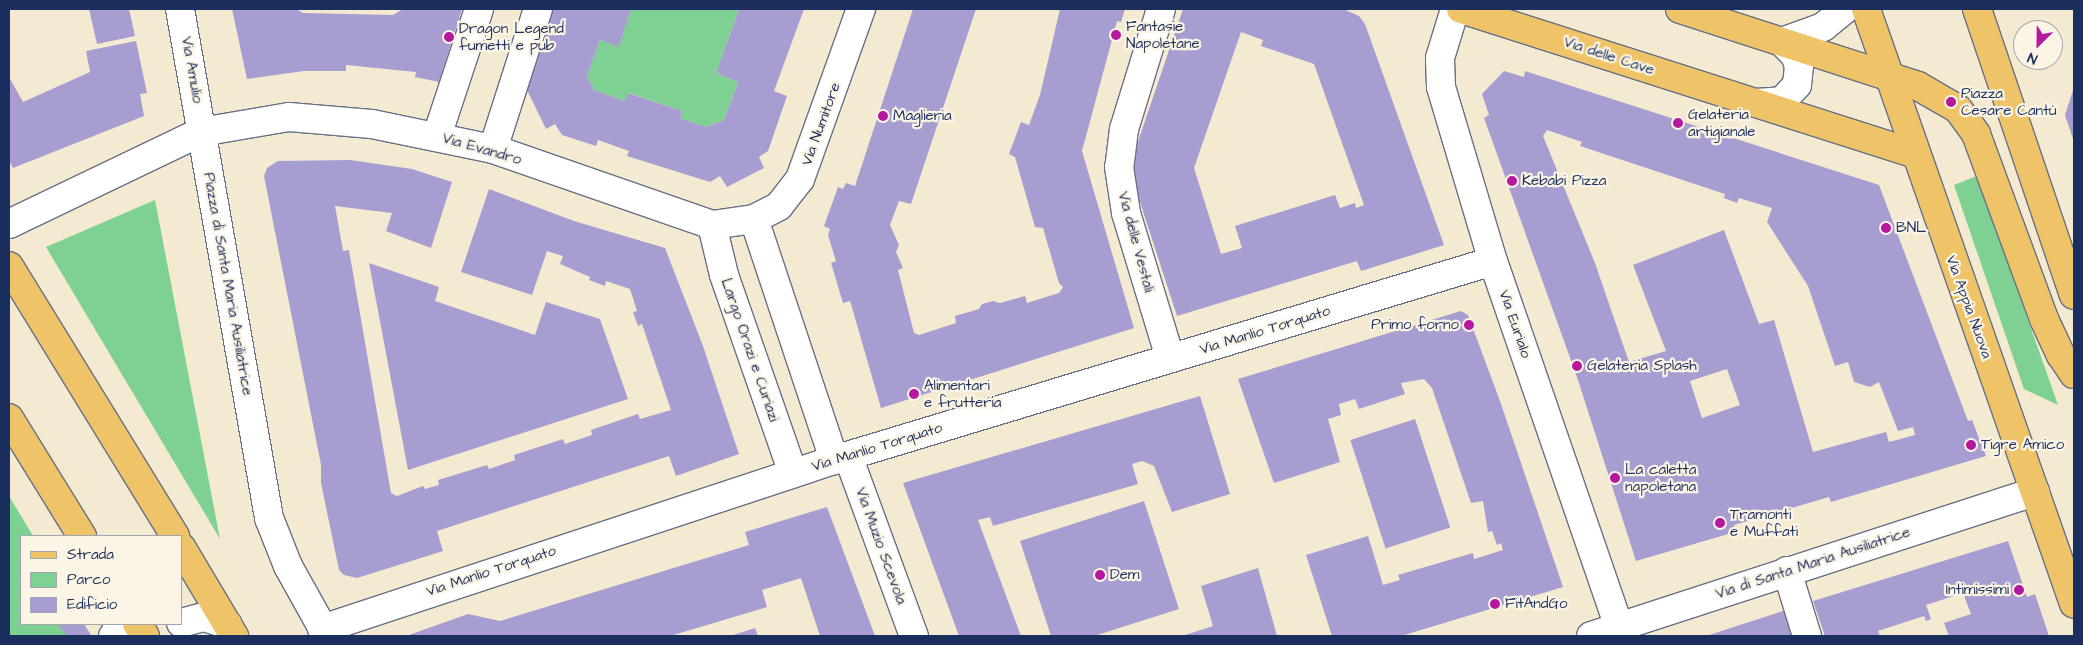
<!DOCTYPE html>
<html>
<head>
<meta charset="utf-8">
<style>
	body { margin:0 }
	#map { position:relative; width:2083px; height:645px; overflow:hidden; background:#f4ead1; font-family:"Architects Daughter",sans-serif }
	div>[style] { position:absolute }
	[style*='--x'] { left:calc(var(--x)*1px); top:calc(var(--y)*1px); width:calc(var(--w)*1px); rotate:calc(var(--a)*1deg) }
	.green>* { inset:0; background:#7ed193 }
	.building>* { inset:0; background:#a89dd1; transform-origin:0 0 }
	.roads { filter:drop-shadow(1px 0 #677086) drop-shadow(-1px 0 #677086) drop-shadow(0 1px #677086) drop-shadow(0 -1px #677086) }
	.minor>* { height:28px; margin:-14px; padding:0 14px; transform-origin:14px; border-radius:14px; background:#fff }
	.major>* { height:28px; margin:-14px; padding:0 14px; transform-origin:14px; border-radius:14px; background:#efc469 }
	.dots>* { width:14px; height:14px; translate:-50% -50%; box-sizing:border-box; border:2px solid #fcf5e5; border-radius:50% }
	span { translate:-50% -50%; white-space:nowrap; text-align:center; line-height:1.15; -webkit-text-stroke:4.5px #fcf5e5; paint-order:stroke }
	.poi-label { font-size:15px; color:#1b2f5e }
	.left { translate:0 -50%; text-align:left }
	.right { translate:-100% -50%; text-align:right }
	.street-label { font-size:15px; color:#1b2f5e }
	.frame { position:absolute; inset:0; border:10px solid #1b2f5e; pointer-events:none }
	.legend { position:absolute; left:20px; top:535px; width:162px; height:90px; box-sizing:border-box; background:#fcf5e5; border:1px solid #a2a6af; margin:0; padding:6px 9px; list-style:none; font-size:15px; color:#1b2f5e }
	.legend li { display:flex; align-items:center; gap:10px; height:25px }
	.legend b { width:25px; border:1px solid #a2a6af }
	.north { position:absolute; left:2013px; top:20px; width:50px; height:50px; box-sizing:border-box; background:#fcf5e5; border:1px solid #a2a6af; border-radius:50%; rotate:203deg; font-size:14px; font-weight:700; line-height:20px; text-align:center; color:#1b2f5e }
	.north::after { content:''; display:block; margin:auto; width:18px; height:22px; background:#b5179e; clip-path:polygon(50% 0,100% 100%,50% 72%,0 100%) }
</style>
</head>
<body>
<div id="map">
	<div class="green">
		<div style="clip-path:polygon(631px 9px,739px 9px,716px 73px,738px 82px,724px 120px,706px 127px,680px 118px,682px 111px,629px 93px,625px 101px,594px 90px,587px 76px,600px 40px,619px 46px)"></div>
		<div style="clip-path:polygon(1974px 177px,1978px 178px,2058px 405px,2024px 389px,1954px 185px)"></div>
		<div style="clip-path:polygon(155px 200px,220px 539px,46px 247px)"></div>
		<div style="clip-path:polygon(9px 496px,33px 536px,21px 536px,21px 624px,84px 624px,91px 636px,9px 636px)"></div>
	</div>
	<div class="building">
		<div style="clip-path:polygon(89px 9px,129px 9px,135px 36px,97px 44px)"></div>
		<div style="clip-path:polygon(232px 9px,296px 9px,303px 13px,393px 15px,403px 9px,462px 9px,439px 82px,415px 77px,416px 72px,346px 65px,346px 71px,304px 71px,247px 79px)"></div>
		<div style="clip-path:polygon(545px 9px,631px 9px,619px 47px,600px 40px,587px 76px,594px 90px,625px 101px,628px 93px,682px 111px,680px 118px,706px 127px,724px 120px,738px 82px,716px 73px,739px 9px,804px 9px,774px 91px,787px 96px,768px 151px,759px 157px,764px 168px,727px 187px,720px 176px,710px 182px,627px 156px,629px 151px,598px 140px,596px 146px,562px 135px,555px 124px,546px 129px,526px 88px,547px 26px,540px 23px)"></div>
		<div style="clip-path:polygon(913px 9px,976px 9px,911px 204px,899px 201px,890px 225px,899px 245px,896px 252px,903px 268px,898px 270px,914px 333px,919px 335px,956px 323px,955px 316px,979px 309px,982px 304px,993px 301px,1000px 303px,1025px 296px,1027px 303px,1059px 293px,1063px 287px,1059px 283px,1043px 228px,1035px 227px,1015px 157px,1009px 154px,1021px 122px,1029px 125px,1040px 95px,1060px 9px,1125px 9px,1121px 22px,1117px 21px,1082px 151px,1134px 328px,881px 408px,851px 304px,850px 301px,843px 303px,831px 263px,836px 261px,828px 235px,830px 229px,824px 226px,838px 187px,843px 189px,846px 183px,855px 186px)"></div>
		<div style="clip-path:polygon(evenodd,1183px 9px,1343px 9px,1359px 16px,1365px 24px,1444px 245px,1361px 271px,1357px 261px,1177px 316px,1129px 168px,1183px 9px,1241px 32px,1263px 40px,1261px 46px,1314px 64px,1364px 205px,1356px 208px,1355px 203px,1340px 208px,1335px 195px,1235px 226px,1242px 248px,1221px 254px,1194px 168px,1241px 32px)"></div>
		<div style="clip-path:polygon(136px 41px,147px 93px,140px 94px,144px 116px,13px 168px,9px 161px,9px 77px,23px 102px,90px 72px,86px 51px)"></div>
		<div style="clip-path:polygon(evenodd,1504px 71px,1524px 77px,1525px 71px,1879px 185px,1968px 421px,1972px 420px,1986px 456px,1831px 502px,1829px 497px,1734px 525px,1735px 532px,1636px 561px,1578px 380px,1484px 118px,1489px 115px,1482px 94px,1504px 71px,1547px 130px,1582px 142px,1580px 146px,1725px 194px,1724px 198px,1737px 203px,1739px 198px,1772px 208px,1767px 222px,1808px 286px,1835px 366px,1848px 362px,1854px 382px,1870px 387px,1879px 382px,1898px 431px,1913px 427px,1915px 435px,1889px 442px,1886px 432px,1813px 452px,1774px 320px,1759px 324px,1724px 230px,1633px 265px,1666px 351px,1629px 362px,1595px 263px,1543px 136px,1547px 130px,1504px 71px,1727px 369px,1740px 405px,1702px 418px,1690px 381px,1727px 369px)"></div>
		<div style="clip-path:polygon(2074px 87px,2074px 142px,2065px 115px)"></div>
		<div style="clip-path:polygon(350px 160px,412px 169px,452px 182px,431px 248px,386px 231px,392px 213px,335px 206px,343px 251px,349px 250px,391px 493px,397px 496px,423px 486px,425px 489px,439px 485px,438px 480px,487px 465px,489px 469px,515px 460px,514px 455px,563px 439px,565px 444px,592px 435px,591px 430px,638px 414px,640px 419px,671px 410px,642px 324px,638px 326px,633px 312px,637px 311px,630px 289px,606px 281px,605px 286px,589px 280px,590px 277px,560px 264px,563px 256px,547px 251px,532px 295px,461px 272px,489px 189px,574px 221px,665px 248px,703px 346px,739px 454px,676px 476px,669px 456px,437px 531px,443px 551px,357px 578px,344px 575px,339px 570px,321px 483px,321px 465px,264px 176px,267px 168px,278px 161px)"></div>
		<div style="clip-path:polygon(369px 263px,439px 287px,435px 301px,535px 335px,546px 302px,600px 319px,628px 399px,408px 470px)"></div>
		<div style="clip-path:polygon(1461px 311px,1468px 315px,1500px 401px,1563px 587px,1401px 636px,1332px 636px,1306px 555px,1368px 536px,1383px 585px,1400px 580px,1398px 575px,1473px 553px,1474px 559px,1503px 550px,1501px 543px,1497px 545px,1492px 531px,1488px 532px,1483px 501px,1471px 503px,1432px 388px,1424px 379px,1401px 383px,1405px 394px,1359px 409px,1355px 399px,1339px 404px,1341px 415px,1328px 419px,1340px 462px,1274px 483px,1238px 379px)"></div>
		<div style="clip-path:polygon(1200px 396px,1230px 494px,1172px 512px,1154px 466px,1142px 461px,1132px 464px,1138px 484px,993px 526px,990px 517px,978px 520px,1021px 636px,959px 636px,903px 483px)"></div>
		<div style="left:1415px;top:419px;width:114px;height:68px;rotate:72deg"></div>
		<div style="clip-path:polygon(1144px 501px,1179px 609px,1094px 636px,1051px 636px,1020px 541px)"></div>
		<div style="clip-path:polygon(827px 507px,875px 636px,820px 636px,801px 578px,762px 590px,767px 607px,670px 636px,406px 636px,468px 614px,500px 621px,749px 545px,745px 532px)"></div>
		<div style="clip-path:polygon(2008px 541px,2027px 597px,2035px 594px,2049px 636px,1949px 636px,1944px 623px,1971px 614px,1963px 593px,1926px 605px,1931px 619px,1926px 621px,1924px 616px,1878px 631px,1880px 636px,1825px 636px,1813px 601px)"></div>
		<div style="clip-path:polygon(1258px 568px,1277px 636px,1182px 636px,1213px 626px,1201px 586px)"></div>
		<div style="clip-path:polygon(1789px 609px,1799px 636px,1706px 636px)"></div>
		<div style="clip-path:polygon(58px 624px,84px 624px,91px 635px,66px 636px)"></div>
		<div style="clip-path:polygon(755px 628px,758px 636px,730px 636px)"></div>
	</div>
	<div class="roads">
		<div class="minor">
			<div style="--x:180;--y:9;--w:517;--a:80.08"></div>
			<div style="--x:269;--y:518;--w:52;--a:68.4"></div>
			<div style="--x:288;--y:566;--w:80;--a:60.9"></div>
			<div style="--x:1161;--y:9;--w:126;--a:107.1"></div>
			<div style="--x:1124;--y:129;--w:38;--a:97"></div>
			<div style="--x:1119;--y:167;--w:47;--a:81.3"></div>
			<div style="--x:1126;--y:213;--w:152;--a:73.1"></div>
			<div style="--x:1455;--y:9;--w:51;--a:107"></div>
			<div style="--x:1440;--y:58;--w:29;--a:88"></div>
			<div style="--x:1441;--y:87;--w:182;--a:73.4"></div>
			<div style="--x:1493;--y:261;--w:397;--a:71"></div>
			<div style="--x:1782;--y:42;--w:44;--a:-20.1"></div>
			<div style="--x:1823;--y:27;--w:28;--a:-39"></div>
			<div style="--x:1756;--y:103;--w:26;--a:-4"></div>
			<div style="--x:1782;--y:101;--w:22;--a:-47"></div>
			<div style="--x:1797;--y:85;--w:19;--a:-84"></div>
			<div style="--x:1799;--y:66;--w:12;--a:-110"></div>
			<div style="--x:1795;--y:55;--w:18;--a:-135"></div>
			<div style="--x:437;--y:136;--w:134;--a:-71.7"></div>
			<div style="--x:493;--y:149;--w:147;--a:-72.2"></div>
			<div style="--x:754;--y:219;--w:254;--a:71.6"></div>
			<div style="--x:9;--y:224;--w:213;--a:-25.6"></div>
			<div style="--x:201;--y:132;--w:89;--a:-9.7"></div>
			<div style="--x:289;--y:117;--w:83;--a:4.8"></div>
			<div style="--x:372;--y:124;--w:124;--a:11.7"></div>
			<div style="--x:493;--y:149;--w:232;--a:19.1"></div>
			<div style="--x:712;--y:225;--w:42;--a:-8.1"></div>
			<div style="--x:754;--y:219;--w:28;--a:-27"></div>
			<div style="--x:779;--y:206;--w:34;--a:-52"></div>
			<div style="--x:800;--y:179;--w:181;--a:-70.3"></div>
			<div style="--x:712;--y:225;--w:51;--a:76.5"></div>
			<div style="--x:724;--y:275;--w:210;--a:70.8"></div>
			<div style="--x:848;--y:456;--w:192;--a:69.9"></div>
			<div style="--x:1787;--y:571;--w:68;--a:72.9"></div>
			<div style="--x:181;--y:623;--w:24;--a:-15"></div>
			<div style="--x:204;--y:617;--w:25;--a:18"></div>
			<div style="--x:322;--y:629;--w:539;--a:-18.27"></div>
			<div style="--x:834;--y:460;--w:688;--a:-16.8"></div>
			<div style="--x:113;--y:636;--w:14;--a:-56"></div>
			<div style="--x:1591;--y:636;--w:467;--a:-18"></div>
		</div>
		<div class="major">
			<div style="--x:1461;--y:9;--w:477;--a:17.7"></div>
			<div style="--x:1680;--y:9;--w:250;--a:17.9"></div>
			<div style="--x:1918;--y:86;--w:46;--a:29.9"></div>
			<div style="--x:1958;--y:109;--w:31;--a:54"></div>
			<div style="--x:1976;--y:134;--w:197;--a:69.8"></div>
			<div style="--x:2044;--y:319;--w:40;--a:65"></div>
			<div style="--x:2061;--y:355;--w:23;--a:56"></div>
			<div style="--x:1866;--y:9;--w:630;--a:70.73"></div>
			<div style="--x:1977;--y:9;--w:302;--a:71.3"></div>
			<div style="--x:9;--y:266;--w:317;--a:58.4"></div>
			<div style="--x:9;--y:418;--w:139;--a:58.3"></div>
			<div style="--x:181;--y:547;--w:104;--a:59.2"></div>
			<div style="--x:137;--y:624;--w:14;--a:56"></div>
		</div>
	</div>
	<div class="dots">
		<div style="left:1116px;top:35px;background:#b5179e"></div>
		<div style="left:449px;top:37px;background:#b5179e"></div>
		<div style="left:1951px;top:102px;background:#b5179e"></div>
		<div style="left:883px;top:116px;background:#b5179e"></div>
		<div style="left:1678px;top:123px;background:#b5179e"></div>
		<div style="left:1512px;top:181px;background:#b5179e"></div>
		<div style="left:1886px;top:228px;background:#b5179e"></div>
		<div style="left:1469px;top:325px;background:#b5179e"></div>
		<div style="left:1577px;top:366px;background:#b5179e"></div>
		<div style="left:914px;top:394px;background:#b5179e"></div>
		<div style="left:1971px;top:445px;background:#b5179e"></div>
		<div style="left:1615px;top:478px;background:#b5179e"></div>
		<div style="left:1720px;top:523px;background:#b5179e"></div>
		<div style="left:1100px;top:575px;background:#b5179e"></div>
		<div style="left:2019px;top:590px;background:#b5179e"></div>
		<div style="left:1495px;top:604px;background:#b5179e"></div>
	</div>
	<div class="poi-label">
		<span class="left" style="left:1126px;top:35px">Fantasie<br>Napoletane</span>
		<span class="left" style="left:459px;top:37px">Dragon Legend<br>fumetti e pub</span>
		<span class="left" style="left:1961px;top:102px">Piazza<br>Cesare Cantù</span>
		<span class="left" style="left:1688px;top:123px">Gelateria<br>artigianale</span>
		<span class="left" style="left:893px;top:116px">Maglieria</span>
		<span class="left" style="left:1522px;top:181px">Kebabi Pizza</span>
		<span class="left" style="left:1896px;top:228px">BNL</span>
		<span class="right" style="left:1459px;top:325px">Primo forno</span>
		<span class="left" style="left:1587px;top:366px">Gelateria Splash</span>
		<span class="left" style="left:924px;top:394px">Alimentari<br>e frutteria</span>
		<span class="left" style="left:1981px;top:445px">Tigre Amico</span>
		<span class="left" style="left:1625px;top:478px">La caletta<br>napoletana</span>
		<span class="left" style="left:1730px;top:523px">Tramonti<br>e Muffati</span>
		<span class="left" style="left:1110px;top:575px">Dem</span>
		<span class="right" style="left:2009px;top:590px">Intimissimi</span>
		<span class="left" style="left:1505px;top:604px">FitAndGo</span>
	</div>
	<div class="street-label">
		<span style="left:1609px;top:56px;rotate:18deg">Via delle Cave</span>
		<span style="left:192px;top:70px;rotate:80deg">Via Amulio</span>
		<span style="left:821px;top:124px;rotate:-70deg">Via Numitore</span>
		<span style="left:482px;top:149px;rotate:16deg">Via Evandro</span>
		<span style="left:1136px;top:242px;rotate:75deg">Via delle Vestali</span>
		<span style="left:228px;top:284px;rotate:80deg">Piazza di Santa Maria Ausiliatrice</span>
		<span style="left:1969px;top:307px;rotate:70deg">Via Appia Nuova</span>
		<span style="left:1515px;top:324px;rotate:71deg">Via Eurialo</span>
		<span style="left:1265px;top:330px;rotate:-17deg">Via Manlio Torquato</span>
		<span style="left:750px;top:350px;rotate:71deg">Largo Orazi e Curiazi</span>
		<span style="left:877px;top:447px;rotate:-17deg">Via Manlio Torquato</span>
		<span style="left:881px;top:546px;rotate:70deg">Via Muzio Scevola</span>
		<span style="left:1813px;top:563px;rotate:-18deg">Via di Santa Maria Ausiliatrice</span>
		<span style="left:491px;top:571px;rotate:-18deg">Via Manlio Torquato</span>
	</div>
	<div class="frame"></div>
	<ul class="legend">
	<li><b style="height:6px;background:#efc469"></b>Strada</li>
	<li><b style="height:14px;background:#7ed193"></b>Parco</li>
	<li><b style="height:14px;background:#a89dd1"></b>Edificio</li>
	</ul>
	<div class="north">N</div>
</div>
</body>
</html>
